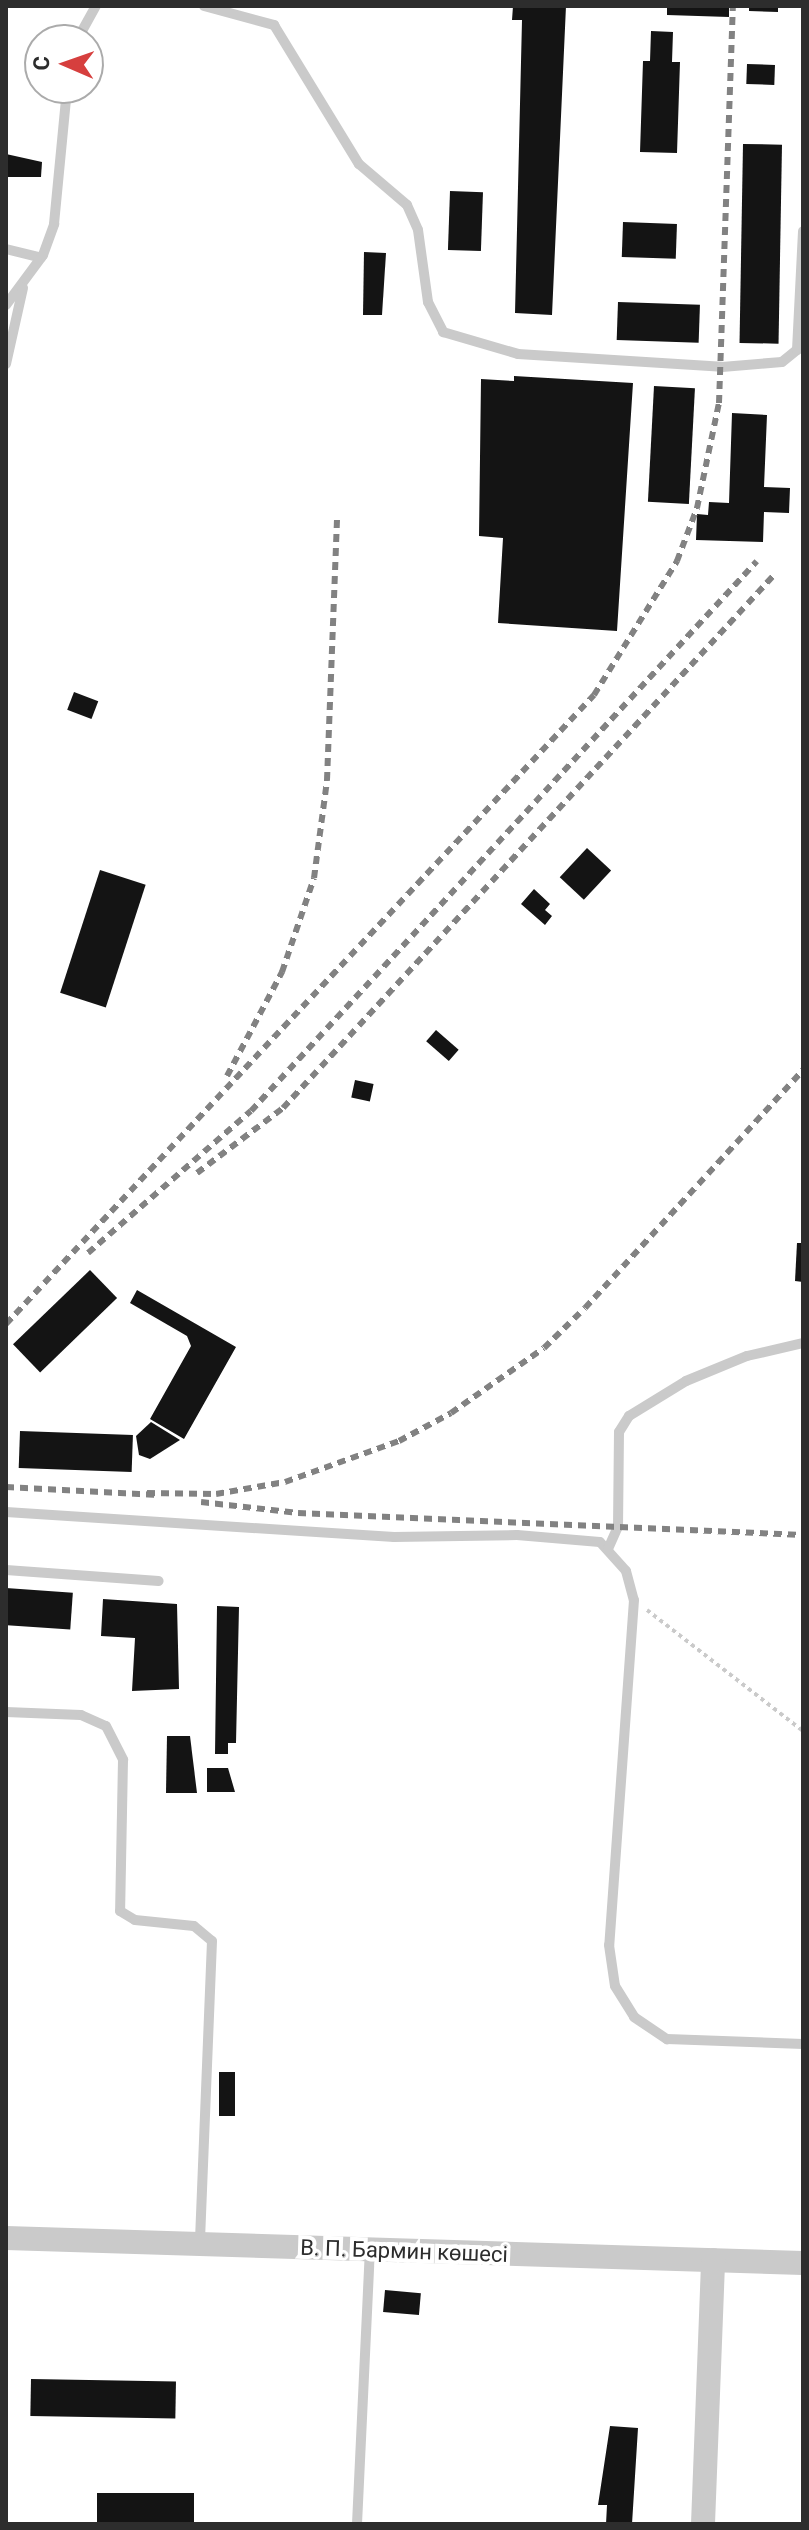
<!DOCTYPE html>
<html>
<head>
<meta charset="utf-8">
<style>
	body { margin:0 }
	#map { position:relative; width:809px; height:2530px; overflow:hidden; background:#fff; font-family:Roboto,sans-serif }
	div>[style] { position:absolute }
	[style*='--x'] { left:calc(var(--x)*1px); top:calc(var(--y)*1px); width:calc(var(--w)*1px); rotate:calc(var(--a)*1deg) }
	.building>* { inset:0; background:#141414; transform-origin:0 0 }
	.path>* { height:4px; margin-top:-2px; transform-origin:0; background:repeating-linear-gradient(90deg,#cacaca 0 4px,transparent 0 8px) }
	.service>* { height:10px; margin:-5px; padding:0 5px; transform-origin:5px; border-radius:5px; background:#cacaca }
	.tertiary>* { height:24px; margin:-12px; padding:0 12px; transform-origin:12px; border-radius:12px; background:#cacaca }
	.rail>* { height:6px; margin-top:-3px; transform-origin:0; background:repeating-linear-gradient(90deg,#828282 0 8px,transparent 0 14px) }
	span { translate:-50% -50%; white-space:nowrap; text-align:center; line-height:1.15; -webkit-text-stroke:8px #fff; paint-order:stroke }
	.street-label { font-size:22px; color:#2d2d2d }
	.frame { position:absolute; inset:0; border:8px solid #2d2d2d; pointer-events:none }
	.north { position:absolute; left:24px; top:24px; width:80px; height:80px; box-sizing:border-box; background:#fff; border:2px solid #ababab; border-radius:50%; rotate:272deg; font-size:22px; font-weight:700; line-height:32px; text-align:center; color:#2d2d2d }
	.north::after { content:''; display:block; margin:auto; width:28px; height:36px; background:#d63f3e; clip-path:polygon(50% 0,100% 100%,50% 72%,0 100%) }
</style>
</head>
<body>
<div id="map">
	<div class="building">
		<div style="clip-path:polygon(513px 6px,566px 6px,552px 315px,515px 313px,522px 20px,512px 20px)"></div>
		<div style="clip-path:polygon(667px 6px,729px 6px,729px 17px,667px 15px)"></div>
		<div style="clip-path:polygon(749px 6px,778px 6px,778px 12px,749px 11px)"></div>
		<div style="clip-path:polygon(651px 31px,673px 32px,672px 62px,680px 62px,677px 153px,640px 152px,643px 61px,650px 61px)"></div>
		<div style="left:747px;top:64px;width:28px;height:20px;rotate:2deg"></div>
		<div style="left:743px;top:144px;width:39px;height:199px;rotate:1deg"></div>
		<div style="clip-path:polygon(6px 154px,42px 162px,41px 177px,6px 177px)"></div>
		<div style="left:450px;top:191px;width:33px;height:59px;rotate:2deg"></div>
		<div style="left:623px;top:222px;width:54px;height:35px;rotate:2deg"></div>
		<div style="clip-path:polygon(364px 252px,386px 253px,382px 315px,363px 315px)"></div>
		<div style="left:618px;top:302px;width:82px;height:38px;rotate:2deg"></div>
		<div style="clip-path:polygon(514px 376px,633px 383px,617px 631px,498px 623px,503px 538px,479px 536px,481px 379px,514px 381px)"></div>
		<div style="left:654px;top:386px;width:41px;height:116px;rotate:3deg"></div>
		<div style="clip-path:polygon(732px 413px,767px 415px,764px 487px,790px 488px,789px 513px,764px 512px,763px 542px,696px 540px,697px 514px,708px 515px,709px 502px,729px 503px)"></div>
		<div style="left:74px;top:692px;width:26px;height:19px;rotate:21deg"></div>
		<div style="left:587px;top:848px;width:33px;height:40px;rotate:43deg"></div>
		<div style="left:100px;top:870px;width:48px;height:129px;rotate:18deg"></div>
		<div style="clip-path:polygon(534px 889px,550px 904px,545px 910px,552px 916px,545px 925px,521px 904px)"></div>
		<div style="left:436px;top:1030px;width:30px;height:15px;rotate:41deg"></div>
		<div style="left:355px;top:1080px;width:19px;height:18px;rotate:12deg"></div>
		<div style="clip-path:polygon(797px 1243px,803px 1243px,803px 1282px,795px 1281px)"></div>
		<div style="left:90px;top:1270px;width:39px;height:107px;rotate:46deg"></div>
		<div style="clip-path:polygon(137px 1290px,236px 1347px,184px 1439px,150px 1419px,191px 1346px,187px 1336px,130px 1303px)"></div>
		<div style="clip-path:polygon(151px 1422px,180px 1440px,150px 1459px,139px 1455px,136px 1436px)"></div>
		<div style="left:20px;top:1431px;width:113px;height:37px;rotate:2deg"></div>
		<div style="left:6px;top:1588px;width:67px;height:37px;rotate:4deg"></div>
		<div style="clip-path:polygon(103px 1599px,177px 1604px,179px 1689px,132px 1691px,135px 1638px,101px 1636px)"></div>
		<div style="clip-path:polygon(217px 1606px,239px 1607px,236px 1743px,228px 1743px,228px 1754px,215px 1754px)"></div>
		<div style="clip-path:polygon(167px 1736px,190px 1736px,197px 1793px,166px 1793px)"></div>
		<div style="clip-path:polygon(207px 1768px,228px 1768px,235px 1792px,207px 1792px)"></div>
		<div style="left:219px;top:2072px;width:16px;height:44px"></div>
		<div style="left:385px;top:2290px;width:36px;height:22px;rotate:5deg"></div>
		<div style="left:31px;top:2379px;width:145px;height:37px;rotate:1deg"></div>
		<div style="clip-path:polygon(610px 2426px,638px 2428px,632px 2524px,606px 2524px,607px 2505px,598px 2505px)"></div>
		<div style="left:97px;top:2493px;width:97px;height:31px"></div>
	</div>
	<div class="path">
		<div style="--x:647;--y:1610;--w:197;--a:37.8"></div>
	</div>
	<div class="service">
		<div style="--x:204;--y:6;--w:73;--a:15.2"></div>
		<div style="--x:274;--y:25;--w:163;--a:58.6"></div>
		<div style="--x:359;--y:164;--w:63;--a:40.5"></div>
		<div style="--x:407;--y:205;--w:27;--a:66"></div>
		<div style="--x:418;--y:230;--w:73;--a:82.1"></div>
		<div style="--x:428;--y:302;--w:34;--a:63"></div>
		<div style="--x:443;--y:332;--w:78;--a:16.3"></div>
		<div style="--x:518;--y:354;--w:204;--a:3.6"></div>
		<div style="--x:722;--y:367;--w:60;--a:-4.8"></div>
		<div style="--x:782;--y:362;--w:27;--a:-39"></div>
		<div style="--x:77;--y:40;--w:39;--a:-61"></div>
		<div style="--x:6;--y:249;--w:36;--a:14"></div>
		<div style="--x:6;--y:305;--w:62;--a:-53.5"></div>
		<div style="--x:43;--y:255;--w:33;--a:-70"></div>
		<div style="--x:54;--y:224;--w:137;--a:-84.5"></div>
		<div style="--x:797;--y:350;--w:119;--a:-87.1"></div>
		<div style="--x:6;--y:364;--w:78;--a:-77.4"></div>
		<div style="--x:6;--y:1512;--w:389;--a:3.7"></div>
		<div style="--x:394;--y:1537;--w:123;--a:-0.9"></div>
		<div style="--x:517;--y:1535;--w:83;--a:4.8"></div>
		<div style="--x:600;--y:1542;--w:39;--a:48"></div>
		<div style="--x:626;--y:1571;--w:30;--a:75"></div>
		<div style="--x:634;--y:1600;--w:346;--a:94.1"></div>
		<div style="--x:609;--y:1945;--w:41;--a:81.7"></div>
		<div style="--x:615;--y:1986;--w:36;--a:58"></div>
		<div style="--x:634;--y:2017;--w:40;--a:34"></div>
		<div style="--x:667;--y:2039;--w:136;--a:2.1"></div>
		<div style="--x:608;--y:1549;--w:24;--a:-66"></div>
		<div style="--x:618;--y:1527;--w:95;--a:-89.4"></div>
		<div style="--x:619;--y:1432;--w:19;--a:-58"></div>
		<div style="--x:629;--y:1416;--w:67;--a:-31.6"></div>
		<div style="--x:686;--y:1381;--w:66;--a:-22.3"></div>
		<div style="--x:747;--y:1356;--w:57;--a:-13.1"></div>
		<div style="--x:6;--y:1570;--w:153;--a:4.1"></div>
		<div style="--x:6;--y:1712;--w:75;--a:2.3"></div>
		<div style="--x:81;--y:1715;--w:27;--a:24"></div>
		<div style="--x:106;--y:1726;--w:38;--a:63"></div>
		<div style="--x:123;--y:1760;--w:151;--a:91.1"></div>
		<div style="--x:120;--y:1911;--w:17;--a:31"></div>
		<div style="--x:135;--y:1920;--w:59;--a:5.8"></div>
		<div style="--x:194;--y:1926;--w:23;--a:40"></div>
		<div style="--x:212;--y:1941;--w:303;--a:92.3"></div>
		<div style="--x:357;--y:2524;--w:273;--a:-87.3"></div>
	</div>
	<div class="tertiary">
		<div style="--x:6;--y:2238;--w:797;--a:1.8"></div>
		<div style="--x:703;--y:2524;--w:264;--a:-87.8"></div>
	</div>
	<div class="rail">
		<div style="--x:227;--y:1076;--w:118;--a:-62.1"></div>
		<div style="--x:282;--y:972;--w:99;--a:-71.2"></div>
		<div style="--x:314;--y:878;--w:99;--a:-82.4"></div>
		<div style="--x:327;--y:780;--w:261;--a:-87.8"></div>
		<div style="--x:197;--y:1173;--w:108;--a:-37.1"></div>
		<div style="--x:283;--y:1108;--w:725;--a:-47.35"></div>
		<div style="--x:88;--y:1253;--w:216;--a:-41.1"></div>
		<div style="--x:251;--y:1111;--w:747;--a:-47.39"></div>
		<div style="--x:6;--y:1324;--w:861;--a:-46.93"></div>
		<div style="--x:594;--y:695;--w:158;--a:-58.2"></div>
		<div style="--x:677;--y:561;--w:57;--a:-69.3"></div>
		<div style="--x:697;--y:508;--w:107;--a:-78.2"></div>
		<div style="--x:719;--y:403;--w:397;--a:-88"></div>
		<div style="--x:6;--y:1487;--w:152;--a:3"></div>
		<div style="--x:147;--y:1493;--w:69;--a:0.8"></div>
		<div style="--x:216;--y:1494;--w:70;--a:-9.9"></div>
		<div style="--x:285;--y:1482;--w:121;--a:-19.8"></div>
		<div style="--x:399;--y:1441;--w:59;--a:-28.3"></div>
		<div style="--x:451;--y:1413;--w:113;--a:-35"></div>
		<div style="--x:544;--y:1348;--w:57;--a:-44.3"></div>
		<div style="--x:585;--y:1308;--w:323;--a:-47.5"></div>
		<div style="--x:201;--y:1502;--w:98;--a:6.5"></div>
		<div style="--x:298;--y:1513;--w:505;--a:2.49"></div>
	</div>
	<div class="street-label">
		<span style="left:404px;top:2251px;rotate:2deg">В. П. Бармин көшесі</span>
	</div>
	<div class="frame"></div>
	<div class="north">С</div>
</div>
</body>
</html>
